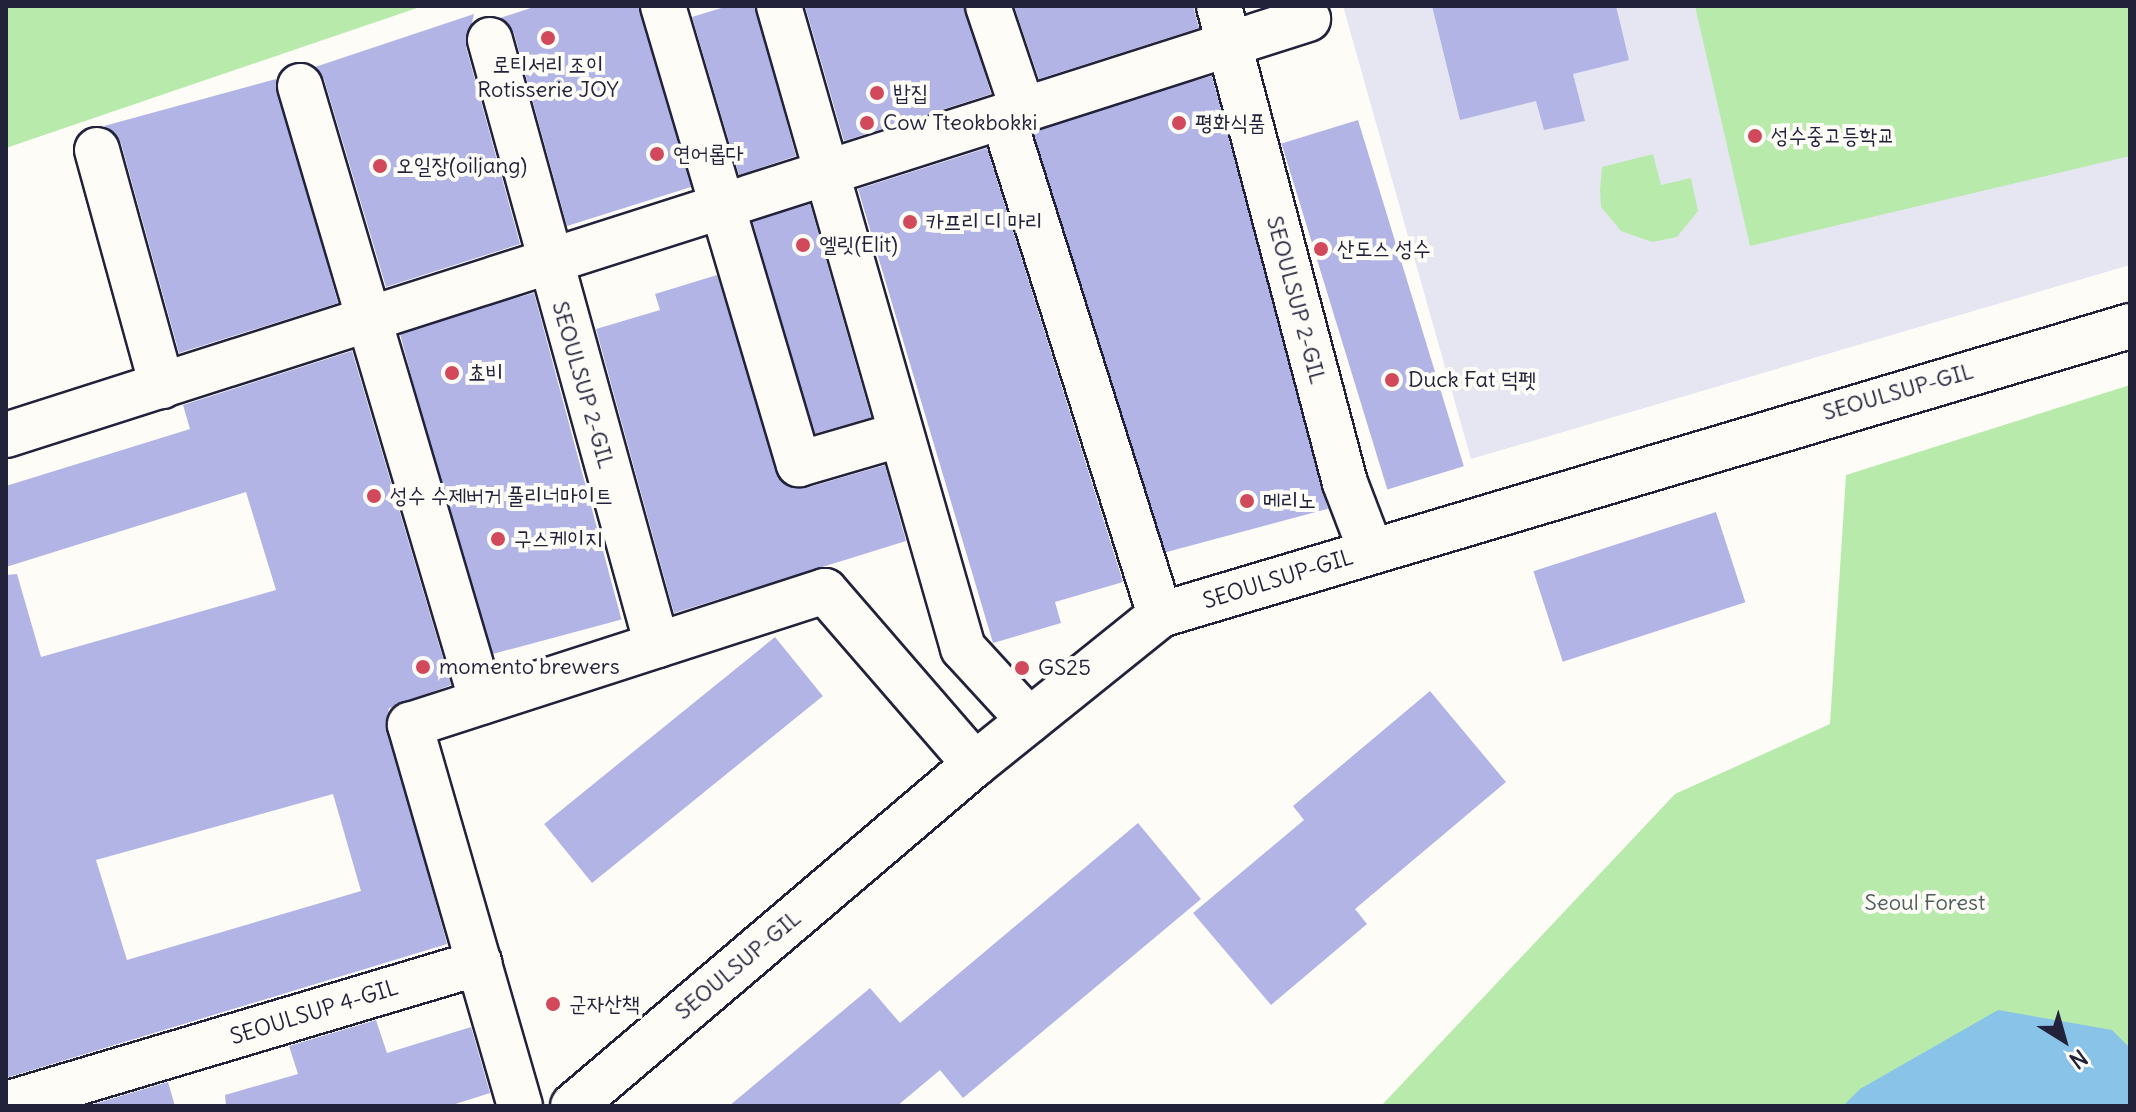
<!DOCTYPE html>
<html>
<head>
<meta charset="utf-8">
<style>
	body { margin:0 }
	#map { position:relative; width:2136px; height:1112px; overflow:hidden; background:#fdfcf7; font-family:Delius,"Poor Story",sans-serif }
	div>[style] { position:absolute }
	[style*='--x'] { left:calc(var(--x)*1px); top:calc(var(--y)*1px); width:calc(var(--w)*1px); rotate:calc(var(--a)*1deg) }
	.built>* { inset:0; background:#e6e6f2 }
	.green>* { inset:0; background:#b8ebab }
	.water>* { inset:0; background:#89c3e8 }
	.building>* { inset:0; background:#b2b4e5; transform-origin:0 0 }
	.roads { filter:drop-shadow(2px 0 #22223b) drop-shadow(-2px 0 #22223b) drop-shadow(0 2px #22223b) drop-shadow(0 -2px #22223b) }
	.minor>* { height:44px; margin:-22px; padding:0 22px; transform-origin:22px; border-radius:22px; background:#fdfcf7 }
	.dots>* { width:22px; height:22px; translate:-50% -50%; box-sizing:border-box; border:4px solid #fdfcf7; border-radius:50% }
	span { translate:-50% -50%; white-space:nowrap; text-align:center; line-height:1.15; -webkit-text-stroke:8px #fdfcf7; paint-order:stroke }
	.poi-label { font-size:22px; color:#22223b }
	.left { translate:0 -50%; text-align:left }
	.street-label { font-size:22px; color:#22223b }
	.park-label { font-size:22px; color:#4f5e5d }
	.frame { position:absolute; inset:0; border:8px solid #22223b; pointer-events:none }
	.north { position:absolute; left:2024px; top:1000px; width:80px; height:80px; -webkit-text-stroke:6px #fdfcf7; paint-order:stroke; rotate:143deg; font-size:22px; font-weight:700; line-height:32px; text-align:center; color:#22223b }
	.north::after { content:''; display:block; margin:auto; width:28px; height:36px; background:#22223b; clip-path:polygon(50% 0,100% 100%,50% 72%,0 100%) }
</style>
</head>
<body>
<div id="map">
	<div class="built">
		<div style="clip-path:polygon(1343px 6px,2130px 6px,2130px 265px,1471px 459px)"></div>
	</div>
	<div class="green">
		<div style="clip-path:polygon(6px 6px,423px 6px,6px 148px)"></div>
		<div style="clip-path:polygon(1695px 6px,2130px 6px,2130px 156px,1750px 246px)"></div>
		<div style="clip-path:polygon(1653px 154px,1661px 185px,1691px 178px,1698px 211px,1677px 237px,1652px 242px,1621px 231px,1601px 207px,1600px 190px,1602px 167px)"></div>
		<div style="clip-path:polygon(2130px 385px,2130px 1106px,1381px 1106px,1675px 794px,1830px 724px,1846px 475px)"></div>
	</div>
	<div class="water">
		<div style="clip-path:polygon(1998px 1010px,2112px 1030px,2130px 1048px,2130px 1106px,1843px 1106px,1860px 1089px)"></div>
	</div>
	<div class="building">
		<div style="clip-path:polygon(537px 6px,639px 6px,691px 187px,567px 226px,514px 33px,500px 18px)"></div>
		<div style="clip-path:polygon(728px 6px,755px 6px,796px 156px,739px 175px,692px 17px)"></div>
		<div style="clip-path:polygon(805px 6px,964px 6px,991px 94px,844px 141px)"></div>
		<div style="clip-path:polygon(1014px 6px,1193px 6px,1199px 28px,1039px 79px)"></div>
		<div style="clip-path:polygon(1432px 6px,1616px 6px,1629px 60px,1573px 74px,1585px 121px,1544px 130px,1536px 101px,1460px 120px)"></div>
		<div style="clip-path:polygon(474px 14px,466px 47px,520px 244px,386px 287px,324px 79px,315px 67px)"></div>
		<div style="left:1212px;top:76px;width:448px;height:187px;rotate:75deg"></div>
		<div style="clip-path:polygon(276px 79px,338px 303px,179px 353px,121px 143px,104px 126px)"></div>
		<div style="left:1358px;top:120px;width:362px;height:80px;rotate:73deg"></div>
		<div style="clip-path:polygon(987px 148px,1123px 582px,1055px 602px,1061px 623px,993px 643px,858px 189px)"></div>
		<div style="left:810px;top:204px;width:222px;height:60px;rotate:74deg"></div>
		<div style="clip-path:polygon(717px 275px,781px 482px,806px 488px,885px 465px,906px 541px,674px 613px,596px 329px,660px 310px,655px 294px)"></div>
		<div style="left:534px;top:293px;width:338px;height:140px;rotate:75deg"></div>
		<div style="clip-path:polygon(evenodd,352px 351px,451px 685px,389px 708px,386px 720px,447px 944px,6px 1078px,6px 575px,17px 574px,41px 657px,276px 590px,246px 492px,6px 567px,6px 486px,190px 429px,183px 405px,352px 351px,333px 794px,361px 891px,127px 960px,96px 860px,333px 794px)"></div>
		<div style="left:1716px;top:512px;width:95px;height:192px;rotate:72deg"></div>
		<div style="left:775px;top:637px;width:76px;height:297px;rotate:51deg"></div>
		<div style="clip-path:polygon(1430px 691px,1506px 782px,1355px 909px,1367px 924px,1271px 1005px,1193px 913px,1304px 820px,1293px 806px)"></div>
		<div style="clip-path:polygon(1138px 823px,1201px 899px,963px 1098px,940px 1070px,897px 1106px,729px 1106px,870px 988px,900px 1023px)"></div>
		<div style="clip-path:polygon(376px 1020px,387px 1053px,471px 1027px,490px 1093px,449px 1106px,226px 1106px,225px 1095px,298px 1074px,289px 1046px)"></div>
		<div style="clip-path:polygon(168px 1082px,175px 1106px,87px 1106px)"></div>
	</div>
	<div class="roads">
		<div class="minor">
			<div style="--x:663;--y:6;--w:478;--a:73.5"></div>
			<div style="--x:799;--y:464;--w:104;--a:-16.2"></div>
			<div style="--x:779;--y:6;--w:668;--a:74.01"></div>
			<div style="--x:963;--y:648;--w:98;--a:47.5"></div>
			<div style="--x:988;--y:6;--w:110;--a:71.4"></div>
			<div style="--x:1219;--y:6;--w:493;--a:75.2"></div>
			<div style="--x:1345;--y:483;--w:73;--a:69.1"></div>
			<div style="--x:490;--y:40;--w:628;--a:74.57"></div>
			<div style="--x:300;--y:86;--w:642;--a:73.54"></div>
			<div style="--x:1003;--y:117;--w:522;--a:72.5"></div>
			<div style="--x:97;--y:150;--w:245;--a:74.6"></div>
			<div style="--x:6;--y:435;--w:1367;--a:-17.72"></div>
			<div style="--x:6;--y:1104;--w:494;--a:-16.6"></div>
			<div style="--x:520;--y:1106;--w:397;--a:-106.1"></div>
			<div style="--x:410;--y:725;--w:436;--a:-17.9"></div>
			<div style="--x:825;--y:591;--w:229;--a:49.1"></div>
			<div style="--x:573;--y:1106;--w:528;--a:-40.39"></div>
			<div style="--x:975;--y:764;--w:238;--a:-38.8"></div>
			<div style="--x:1160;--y:615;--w:1012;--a:-16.59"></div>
		</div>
	</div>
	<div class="dots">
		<div style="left:548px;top:38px;background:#d1495b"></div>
		<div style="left:877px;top:93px;background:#d1495b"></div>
		<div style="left:867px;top:123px;background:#d1495b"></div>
		<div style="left:1179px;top:123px;background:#d1495b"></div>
		<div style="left:1755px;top:136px;background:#d1495b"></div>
		<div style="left:657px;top:154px;background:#d1495b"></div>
		<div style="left:380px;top:166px;background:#d1495b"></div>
		<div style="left:910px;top:222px;background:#d1495b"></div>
		<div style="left:803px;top:245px;background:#d1495b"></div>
		<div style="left:1321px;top:249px;background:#d1495b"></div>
		<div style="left:452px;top:373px;background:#d1495b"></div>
		<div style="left:1392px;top:380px;background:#d1495b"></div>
		<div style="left:374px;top:496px;background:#d1495b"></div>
		<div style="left:1247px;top:501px;background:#d1495b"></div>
		<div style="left:498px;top:539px;background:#d1495b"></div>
		<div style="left:423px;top:667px;background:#d1495b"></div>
		<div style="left:1022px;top:668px;background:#d1495b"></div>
		<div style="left:553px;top:1004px;background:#d1495b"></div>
	</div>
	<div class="poi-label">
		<span style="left:548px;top:77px">로티서리 조이<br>Rotisserie JOY</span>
		<span class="left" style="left:893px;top:93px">밥집</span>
		<span class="left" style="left:883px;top:123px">Cow Tteokbokki</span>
		<span class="left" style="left:1195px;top:123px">평화식품</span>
		<span class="left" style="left:1771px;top:136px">성수중고등학교</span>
		<span class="left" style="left:673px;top:154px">연어롭다</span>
		<span class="left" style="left:396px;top:166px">오일장(oiljang)</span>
		<span class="left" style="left:926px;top:222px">카프리 디 마리</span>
		<span class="left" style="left:819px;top:245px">엘릿(Elit)</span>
		<span class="left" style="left:1337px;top:249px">산도스 성수</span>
		<span class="left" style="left:468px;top:373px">쵸비</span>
		<span class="left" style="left:1408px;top:380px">Duck Fat 덕펫</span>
		<span class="left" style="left:390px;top:496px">성수 수제버거 풀리너마이트</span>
		<span class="left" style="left:1263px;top:501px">메리노</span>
		<span class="left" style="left:514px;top:539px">구스케이지</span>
		<span class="left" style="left:439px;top:667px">momento brewers</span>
		<span class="left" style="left:1038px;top:668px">GS25</span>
		<span class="left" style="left:569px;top:1004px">군자산책</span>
	</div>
	<div class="street-label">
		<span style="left:1296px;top:300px;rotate:75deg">SEOULSUP 2-GIL</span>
		<span style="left:583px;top:385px;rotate:74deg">SEOULSUP 2-GIL</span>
		<span style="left:1898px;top:392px;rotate:-16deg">SEOULSUP-GIL</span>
		<span style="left:1278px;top:579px;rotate:-17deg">SEOULSUP-GIL</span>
		<span style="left:738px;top:965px;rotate:-40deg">SEOULSUP-GIL</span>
		<span style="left:314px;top:1012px;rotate:-17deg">SEOULSUP 4-GIL</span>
	</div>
	<div class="park-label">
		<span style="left:1925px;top:903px">Seoul Forest</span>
	</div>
	<div class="frame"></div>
	<div class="north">N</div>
</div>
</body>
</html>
